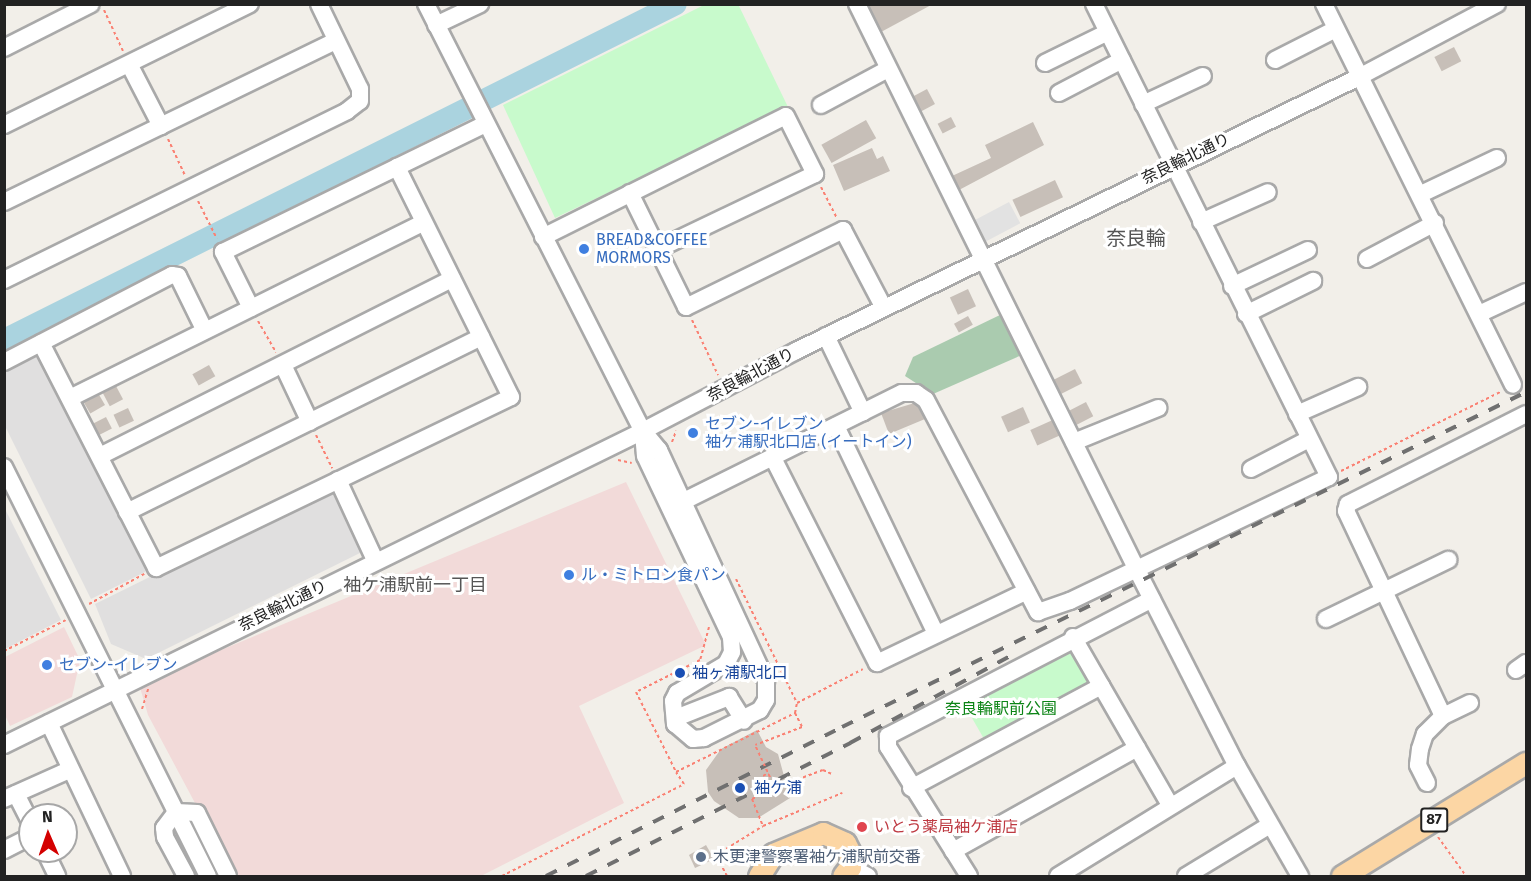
<!DOCTYPE html>
<html>
<head>
<meta charset="utf-8">
<style>
	body { margin:0 }
	#map { position:relative; width:1531px; height:881px; overflow:hidden; background:#f2efe9; font-family:"Fira Sans","Noto Sans JP",sans-serif }
	div>[style] { position:absolute }
	[style*='--x'] { left:calc(var(--x)*1px); top:calc(var(--y)*1px); width:calc(var(--w)*1px); rotate:calc(var(--a)*1deg) }
	.residential>* { inset:0; background:#e0dfdf }
	.commercial>* { inset:0; background:#f2dad9 }
	.cemetery>* { inset:0; background:#aacbaf }
	.park>* { inset:0; background:#c8facc; transform-origin:0 0 }
	.parking>* { inset:0; background:#e2e2e2; transform-origin:0 0 }
	.river>* { height:22px; margin:-11px; padding:0 11px; transform-origin:11px; border-radius:11px; background:#aad3df }
	.building>* { inset:0; background:#c7bfb8; transform-origin:0 0 }
	.path>* { height:2px; margin-top:-1px; transform-origin:0; background:repeating-linear-gradient(90deg,#fa8072 0 3px,transparent 0 6px) }
	.roads { filter:drop-shadow(2px 0 #a9a9a9) drop-shadow(-2px 0 #a9a9a9) drop-shadow(0 2px #a9a9a9) drop-shadow(0 -2px #a9a9a9) }
	.minor>* { height:16px; margin:-8px; padding:0 8px; transform-origin:8px; border-radius:8px; background:#fff }
	.major>* { height:21px; margin:-10.5px; padding:0 10.5px; transform-origin:10.5px; border-radius:10.5px; background:#fcd6a4 }
	.rail>* { height:4px; margin-top:-2px; transform-origin:0; background:repeating-linear-gradient(90deg,#707070 0 12px,transparent 0 24px) }
	.path-bridge>* { height:2px; margin-top:-1px; transform-origin:0; background:repeating-linear-gradient(90deg,#fa8072 0 3px,transparent 0 6px) }
	.dots>* { width:16px; height:16px; translate:-50% -50%; box-sizing:border-box; border:3px solid #fff; border-radius:50% }
	span { translate:-50% -50%; white-space:nowrap; text-align:center; line-height:1.15; -webkit-text-stroke:6px #fff; paint-order:stroke }
	.shield-label span { padding:2px 4px; background:#fff; border:2px solid; border-radius:4px; -webkit-text-stroke-width:0 }
	.shield-label { font-size:15px; color:#222; font-weight:700 }
	.street-label { font-size:16px; color:#222 }
	.shop-label { font-size:16px; color:#366cbe }
	.left { translate:0 -50%; text-align:left }
	.transit-label { font-size:16px; color:#164399 }
	.park-label { font-size:16px; color:#0c8416 }
	.health-label { font-size:16px; color:#be3a42 }
	.service-label { font-size:16px; color:#4e5e75 }
	.neighbourhood-label { font-size:18px; color:#555 }
	.quarter-label { font-size:20px; color:#555 }
	.frame { position:absolute; inset:0; border:6px solid #222; pointer-events:none }
	.north { position:absolute; left:18px; top:803px; width:60px; height:60px; box-sizing:border-box; background:#fff; border:2px solid #a7a7a7; border-radius:50%; rotate:358deg; font-size:16px; font-weight:700; line-height:24px; text-align:center; color:#222 }
	.north::after { content:''; display:block; margin:auto; width:21px; height:27px; background:#d40000; clip-path:polygon(50% 0,100% 100%,50% 72%,0 100%) }
</style>
</head>
<body>
<div id="map">
	<div class="residential">
		<div style="clip-path:polygon(37px 350px,149px 570px,91px 599px,5px 426px,5px 366px)"></div>
		<div style="clip-path:polygon(330px 488px,337px 489px,363px 546px,362px 552px,146px 659px,111px 644px,95px 604px)"></div>
		<div style="clip-path:polygon(4px 507px,61px 620px,5px 649px,4px 649px)"></div>
	</div>
	<div class="commercial">
		<div style="clip-path:polygon(626px 482px,706px 645px,579px 706px,624px 803px,481px 876px,234px 876px,148px 715px,139px 684px)"></div>
		<div style="clip-path:polygon(64px 627px,80px 660px,72px 697px,10px 726px,5px 715px,5px 657px)"></div>
	</div>
	<div class="cemetery">
		<div style="clip-path:polygon(1002px 314px,1024px 354px,933px 394px,905px 376px,913px 357px)"></div>
	</div>
	<div class="park">
		<div style="clip-path:polygon(738px 4px,788px 107px,555px 218px,503px 105px,704px 5px)"></div>
		<div style="left:1073px;top:637px;width:56px;height:128px;rotate:60deg"></div>
	</div>
	<div class="parking">
		<div style="left:1009px;top:202px;width:24px;height:39px;rotate:62deg"></div>
	</div>
	<div class="river">
		<div style="--x:4;--y:340;--w:751;--a:-26.57"></div>
	</div>
	<div class="building">
		<div style="clip-path:polygon(867px 4px,933px 4px,881px 32px)"></div>
		<div style="left:1454px;top:47px;width:16px;height:22px;rotate:63deg"></div>
		<div style="left:927px;top:89px;width:17px;height:17px;rotate:62deg"></div>
		<div style="left:951px;top:117px;width:11px;height:15px;rotate:63deg"></div>
		<div style="left:866px;top:120px;width:21px;height:51px;rotate:61deg"></div>
		<div style="clip-path:polygon(1033px 122px,1044px 145px,959px 190px,952px 176px,991px 158px,985px 145px)"></div>
		<div style="clip-path:polygon(872px 148px,877px 159px,883px 156px,890px 171px,844px 191px,833px 165px)"></div>
		<div style="left:1055px;top:180px;width:19px;height:47px;rotate:65deg"></div>
		<div style="left:968px;top:289px;width:19px;height:20px;rotate:65deg"></div>
		<div style="left:968px;top:316px;width:10px;height:16px;rotate:61deg"></div>
		<div style="left:209px;top:365px;width:13px;height:19px;rotate:61deg"></div>
		<div style="left:1075px;top:369px;width:16px;height:25px;rotate:63deg"></div>
		<div style="left:116px;top:386px;width:15px;height:15px;rotate:62deg"></div>
		<div style="left:98px;top:393px;width:14px;height:17px;rotate:60deg"></div>
		<div style="clip-path:polygon(918px 402px,925px 419px,889px 434px,881px 413px)"></div>
		<div style="left:1086px;top:402px;width:16px;height:19px;rotate:63deg"></div>
		<div style="left:1023px;top:407px;width:17px;height:24px;rotate:66deg"></div>
		<div style="left:128px;top:408px;width:14px;height:16px;rotate:65deg"></div>
		<div style="left:106px;top:417px;width:13px;height:16px;rotate:63deg"></div>
		<div style="left:1055px;top:419px;width:17px;height:27px;rotate:66deg"></div>
		<div style="clip-path:polygon(757px 730px,766px 747px,778px 754px,790px 798px,758px 818px,739px 818px,714px 801px,708px 792px,706px 770px,721px 749px)"></div>
		<div style="clip-path:polygon(706px 845px,714px 859px,695px 868px,689px 855px)"></div>
	</div>
	<div class="path">
		<div style="--x:104;--y:10;--w:45;--a:65.1"></div>
		<div style="--x:168;--y:139;--w:40;--a:65"></div>
		<div style="--x:821;--y:187;--w:34;--a:63"></div>
		<div style="--x:198;--y:201;--w:42;--a:63.4"></div>
		<div style="--x:692;--y:320;--w:61;--a:64.7"></div>
		<div style="--x:258;--y:321;--w:36;--a:60"></div>
		<div style="--x:316;--y:435;--w:37;--a:64"></div>
		<div style="--x:672;--y:442;--w:12;--a:-70"></div>
		<div style="--x:618;--y:460;--w:14;--a:12"></div>
		<div style="--x:1341;--y:471;--w:178;--a:-26.4"></div>
		<div style="--x:736;--y:579;--w:138;--a:63.8"></div>
		<div style="--x:89;--y:604;--w:63;--a:-28.6"></div>
		<div style="--x:709;--y:627;--w:34;--a:105"></div>
		<div style="--x:700;--y:660;--w:72;--a:153.4"></div>
		<div style="--x:636;--y:692;--w:89;--a:63.4"></div>
		<div style="--x:676;--y:772;--w:133;--a:-26.4"></div>
		<div style="--x:795;--y:713;--w:16;--a:63"></div>
		<div style="--x:802;--y:727;--w:50;--a:159"></div>
		<div style="--x:4;--y:651;--w:69;--a:-26.6"></div>
		<div style="--x:142;--y:709;--w:21;--a:-73"></div>
		<div style="--x:795;--y:713;--w:10;--a:-79"></div>
		<div style="--x:797;--y:703;--w:74;--a:-27.3"></div>
		<div style="--x:763;--y:776;--w:6;--a:-31"></div>
		<div style="--x:775;--y:788;--w:51;--a:-20.6"></div>
		<div style="--x:823;--y:770;--w:10;--a:24"></div>
		<div style="--x:752;--y:799;--w:29;--a:68"></div>
		<div style="--x:1438;--y:837;--w:48;--a:54.3"></div>
		<div style="--x:502;--y:876;--w:204;--a:-26.8"></div>
		<div style="--x:684;--y:784;--w:14;--a:-124"></div>
		<div style="--x:727;--y:876;--w:24;--a:-118"></div>
		<div style="--x:716;--y:855;--w:55;--a:-31.7"></div>
		<div style="--x:763;--y:826;--w:86;--a:-22.7"></div>
	</div>
	<div class="roads">
		<div class="minor">
			<div style="--x:426;--y:4;--w:479;--a:63.1"></div>
			<div style="--x:643;--y:431;--w:25;--a:50"></div>
			<div style="--x:659;--y:450;--w:255;--a:65.1"></div>
			<div style="--x:766;--y:681;--w:19;--a:90"></div>
			<div style="--x:766;--y:700;--w:12;--a:121"></div>
			<div style="--x:760;--y:710;--w:63;--a:153.4"></div>
			<div style="--x:704;--y:738;--w:11;--a:175"></div>
			<div style="--x:693;--y:739;--w:23;--a:-140"></div>
			<div style="--x:675;--y:724;--w:23;--a:-95"></div>
			<div style="--x:673;--y:701;--w:9;--a:-63"></div>
			<div style="--x:677;--y:693;--w:57;--a:-30.6"></div>
			<div style="--x:726;--y:664;--w:13;--a:-63"></div>
			<div style="--x:732;--y:652;--w:15;--a:-94"></div>
			<div style="--x:731;--y:637;--w:200;--a:-115.4"></div>
			<div style="--x:645;--y:456;--w:25;--a:-95"></div>
			<div style="--x:857;--y:4;--w:631;--a:63.68"></div>
			<div style="--x:1137;--y:570;--w:220;--a:63"></div>
			<div style="--x:1237;--y:766;--w:127;--a:60.2"></div>
			<div style="--x:1324;--y:4;--w:425;--a:63.6"></div>
			<div style="--x:436;--y:25;--w:49;--a:-25.5"></div>
			<div style="--x:4;--y:48;--w:97;--a:-26.8"></div>
			<div style="--x:1275;--y:60;--w:68;--a:-26.9"></div>
			<div style="--x:1045;--y:63;--w:70;--a:-26.2"></div>
			<div style="--x:129;--y:64;--w:70;--a:62.7"></div>
			<div style="--x:1059;--y:93;--w:71;--a:-27.6"></div>
			<div style="--x:1143;--y:104;--w:66;--a:-25"></div>
			<div style="--x:821;--y:105;--w:76;--a:-28.2"></div>
			<div style="--x:4;--y:125;--w:274;--a:-26.2"></div>
			<div style="--x:630;--y:193;--w:127;--a:63.8"></div>
			<div style="--x:686;--y:307;--w:175;--a:-26.1"></div>
			<div style="--x:843;--y:230;--w:88;--a:62.3"></div>
			<div style="--x:1421;--y:194;--w:84;--a:-25.3"></div>
			<div style="--x:4;--y:202;--w:369;--a:-25.9"></div>
			<div style="--x:1201;--y:222;--w:73;--a:-24.1"></div>
			<div style="--x:543;--y:237;--w:271;--a:-26.5"></div>
			<div style="--x:786;--y:116;--w:65;--a:63.4"></div>
			<div style="--x:815;--y:174;--w:174;--a:154.5"></div>
			<div style="--x:1367;--y:259;--w:77;--a:-27.9"></div>
			<div style="--x:4;--y:280;--w:382;--a:-26.2"></div>
			<div style="--x:347;--y:111;--w:16;--a:-38"></div>
			<div style="--x:360;--y:101;--w:12;--a:-90"></div>
			<div style="--x:360;--y:89;--w:94;--a:-115.8"></div>
			<div style="--x:1232;--y:286;--w:84;--a:-25.3"></div>
			<div style="--x:251;--y:308;--w:63;--a:-116.6"></div>
			<div style="--x:223;--y:252;--w:292;--a:-26"></div>
			<div style="--x:1246;--y:314;--w:75;--a:-26.2"></div>
			<div style="--x:1479;--y:314;--w:52;--a:-25.1"></div>
			<div style="--x:826;--y:336;--w:85;--a:64.3"></div>
			<div style="--x:41;--y:343;--w:253;--a:62.9"></div>
			<div style="--x:156;--y:568;--w:394;--a:-25.7"></div>
			<div style="--x:511;--y:397;--w:257;--a:-116.4"></div>
			<div style="--x:4;--y:362;--w:189;--a:-27.4"></div>
			<div style="--x:172;--y:275;--w:6;--a:9"></div>
			<div style="--x:178;--y:276;--w:59;--a:63.9"></div>
			<div style="--x:283;--y:365;--w:63;--a:64.7"></div>
			<div style="--x:70;--y:398;--w:395;--a:-26.4"></div>
			<div style="--x:1297;--y:414;--w:67;--a:-23.9"></div>
			<div style="--x:836;--y:426;--w:231;--a:64.3"></div>
			<div style="--x:1074;--y:442;--w:91;--a:-22"></div>
			<div style="--x:100;--y:456;--w:394;--a:-26.7"></div>
			<div style="--x:773;--y:458;--w:230;--a:63.1"></div>
			<div style="--x:877;--y:663;--w:166;--a:-25.6"></div>
			<div style="--x:4;--y:467;--w:457;--a:63.5"></div>
			<div style="--x:1251;--y:469;--w:65;--a:-27.3"></div>
			<div style="--x:338;--y:480;--w:88;--a:65.2"></div>
			<div style="--x:684;--y:501;--w:243;--a:-26.4"></div>
			<div style="--x:902;--y:393;--w:14;--a:0"></div>
			<div style="--x:916;--y:393;--w:12;--a:35"></div>
			<div style="--x:926;--y:400;--w:240;--a:62.2"></div>
			<div style="--x:1038;--y:612;--w:34;--a:-19"></div>
			<div style="--x:1070;--y:601;--w:287;--a:-25.6"></div>
			<div style="--x:1329;--y:477;--w:528;--a:-116.42"></div>
			<div style="--x:127;--y:512;--w:395;--a:-26.3"></div>
			<div style="--x:1326;--y:619;--w:136;--a:-25.8"></div>
			<div style="--x:1073;--y:637;--w:194;--a:60"></div>
			<div style="--x:1516;--y:670;--w:12;--a:-35"></div>
			<div style="--x:1470;--y:703;--w:30;--a:154"></div>
			<div style="--x:1443;--y:716;--w:227;--a:-115.3"></div>
			<div style="--x:1346;--y:511;--w:7;--a:-74"></div>
			<div style="--x:1348;--y:504;--w:199;--a:-26.8"></div>
			<div style="--x:49;--y:723;--w:170;--a:64.5"></div>
			<div style="--x:675;--y:724;--w:10;--a:-53"></div>
			<div style="--x:681;--y:716;--w:52;--a:-21.6"></div>
			<div style="--x:729;--y:697;--w:28;--a:58"></div>
			<div style="--x:4;--y:745;--w:712;--a:-26.17"></div>
			<div style="--x:643;--y:431;--w:173;--a:-27.6"></div>
			<div style="--x:796;--y:351;--w:626;--a:-25.95"></div>
			<div style="--x:1359;--y:77;--w:156;--a:-27.9"></div>
			<div style="--x:1427;--y:783;--w:20;--a:-117"></div>
			<div style="--x:1418;--y:765;--w:16;--a:-83"></div>
			<div style="--x:1420;--y:749;--w:16;--a:-72"></div>
			<div style="--x:1425;--y:734;--w:25;--a:-45"></div>
			<div style="--x:911;--y:788;--w:216;--a:-28.2"></div>
			<div style="--x:16;--y:794;--w:31;--a:63"></div>
			<div style="--x:4;--y:799;--w:71;--a:-24"></div>
			<div style="--x:4;--y:850;--w:29;--a:-27"></div>
			<div style="--x:45;--y:851;--w:28;--a:64"></div>
			<div style="--x:953;--y:851;--w:211;--a:-29.2"></div>
			<div style="--x:850;--y:867;--w:20;--a:27"></div>
			<div style="--x:186;--y:876;--w:44;--a:-118.3"></div>
			<div style="--x:165;--y:837;--w:9;--a:-96"></div>
			<div style="--x:164;--y:828;--w:20;--a:-53"></div>
			<div style="--x:176;--y:812;--w:21;--a:3"></div>
			<div style="--x:197;--y:813;--w:70;--a:63.8"></div>
			<div style="--x:969;--y:876;--w:152;--a:-122.1"></div>
			<div style="--x:888;--y:747;--w:11;--a:-90"></div>
			<div style="--x:888;--y:736;--w:297;--a:-27.4"></div>
			<div style="--x:1058;--y:876;--w:210;--a:-31.6"></div>
			<div style="--x:1186;--y:876;--w:98;--a:-31.3"></div>
		</div>
		<div class="major">
			<div style="--x:759;--y:876;--w:26;--a:-58"></div>
			<div style="--x:773;--y:854;--w:54;--a:-22.8"></div>
			<div style="--x:823;--y:833;--w:24;--a:24"></div>
			<div style="--x:845;--y:843;--w:11;--a:63"></div>
			<div style="--x:850;--y:853;--w:14;--a:90"></div>
			<div style="--x:850;--y:867;--w:11;--a:128"></div>
			<div style="--x:1342;--y:876;--w:216;--a:-31.6"></div>
		</div>
	</div>
	<div class="rail">
		<div style="--x:546;--y:876;--w:331;--a:-26.7"></div>
		<div style="--x:842;--y:727;--w:762;--a:-26.09"></div>
		<div style="--x:586;--y:876;--w:296;--a:-26.7"></div>
		<div style="--x:850;--y:743;--w:187;--a:-28.5"></div>
	</div>
	<div class="path-bridge">
		<div style="--x:752;--y:799;--w:25;--a:-26"></div>
		<div style="--x:775;--y:788;--w:47;--a:-114.9"></div>
	</div>
	<div class="dots">
		<div style="left:584px;top:249px;background:#3f7fe0"></div>
		<div style="left:693px;top:433px;background:#3f7fe0"></div>
		<div style="left:569px;top:575px;background:#3f7fe0"></div>
		<div style="left:47px;top:665px;background:#3f7fe0"></div>
		<div style="left:680px;top:673px;background:#1a4fb4"></div>
		<div style="left:740px;top:788px;background:#1a4fb4"></div>
		<div style="left:862px;top:827px;background:#e0444e"></div>
		<div style="left:701px;top:857px;background:#5c6f8a"></div>
	</div>
	<div class="shield-label">
		<span style="left:1434px;top:820px">87</span>
	</div>
	<div class="street-label">
		<span style="left:1186px;top:159px;rotate:-26deg">奈良輪北通り</span>
		<span style="left:751px;top:375px;rotate:-28deg">奈良輪北通り</span>
		<span style="left:283px;top:606px;rotate:-26deg">奈良輪北通り</span>
	</div>
	<div class="shop-label">
		<span class="left" style="left:596px;top:249px">BREAD&amp;COFFEE<br>MORMORS</span>
		<span class="left" style="left:705px;top:433px">セブン-イレブン<br>袖ケ浦駅北口店 (イートイン)</span>
		<span class="left" style="left:581px;top:575px">ル・ミトロン食パン</span>
		<span class="left" style="left:59px;top:665px">セブン-イレブン</span>
	</div>
	<div class="transit-label">
		<span class="left" style="left:692px;top:673px">袖ヶ浦駅北口</span>
		<span class="left" style="left:754px;top:788px">袖ケ浦</span>
	</div>
	<div class="park-label">
		<span style="left:1001px;top:709px">奈良輪駅前公園</span>
	</div>
	<div class="health-label">
		<span class="left" style="left:874px;top:827px">いとう薬局袖ケ浦店</span>
	</div>
	<div class="service-label">
		<span class="left" style="left:713px;top:857px">木更津警察署袖ケ浦駅前交番</span>
	</div>
	<div class="neighbourhood-label">
		<span style="left:415px;top:585px">袖ケ浦駅前一丁目</span>
	</div>
	<div class="quarter-label">
		<span style="left:1136px;top:238px">奈良輪</span>
	</div>
	<div class="frame"></div>
	<div class="north">N</div>
</div>
</body>
</html>
